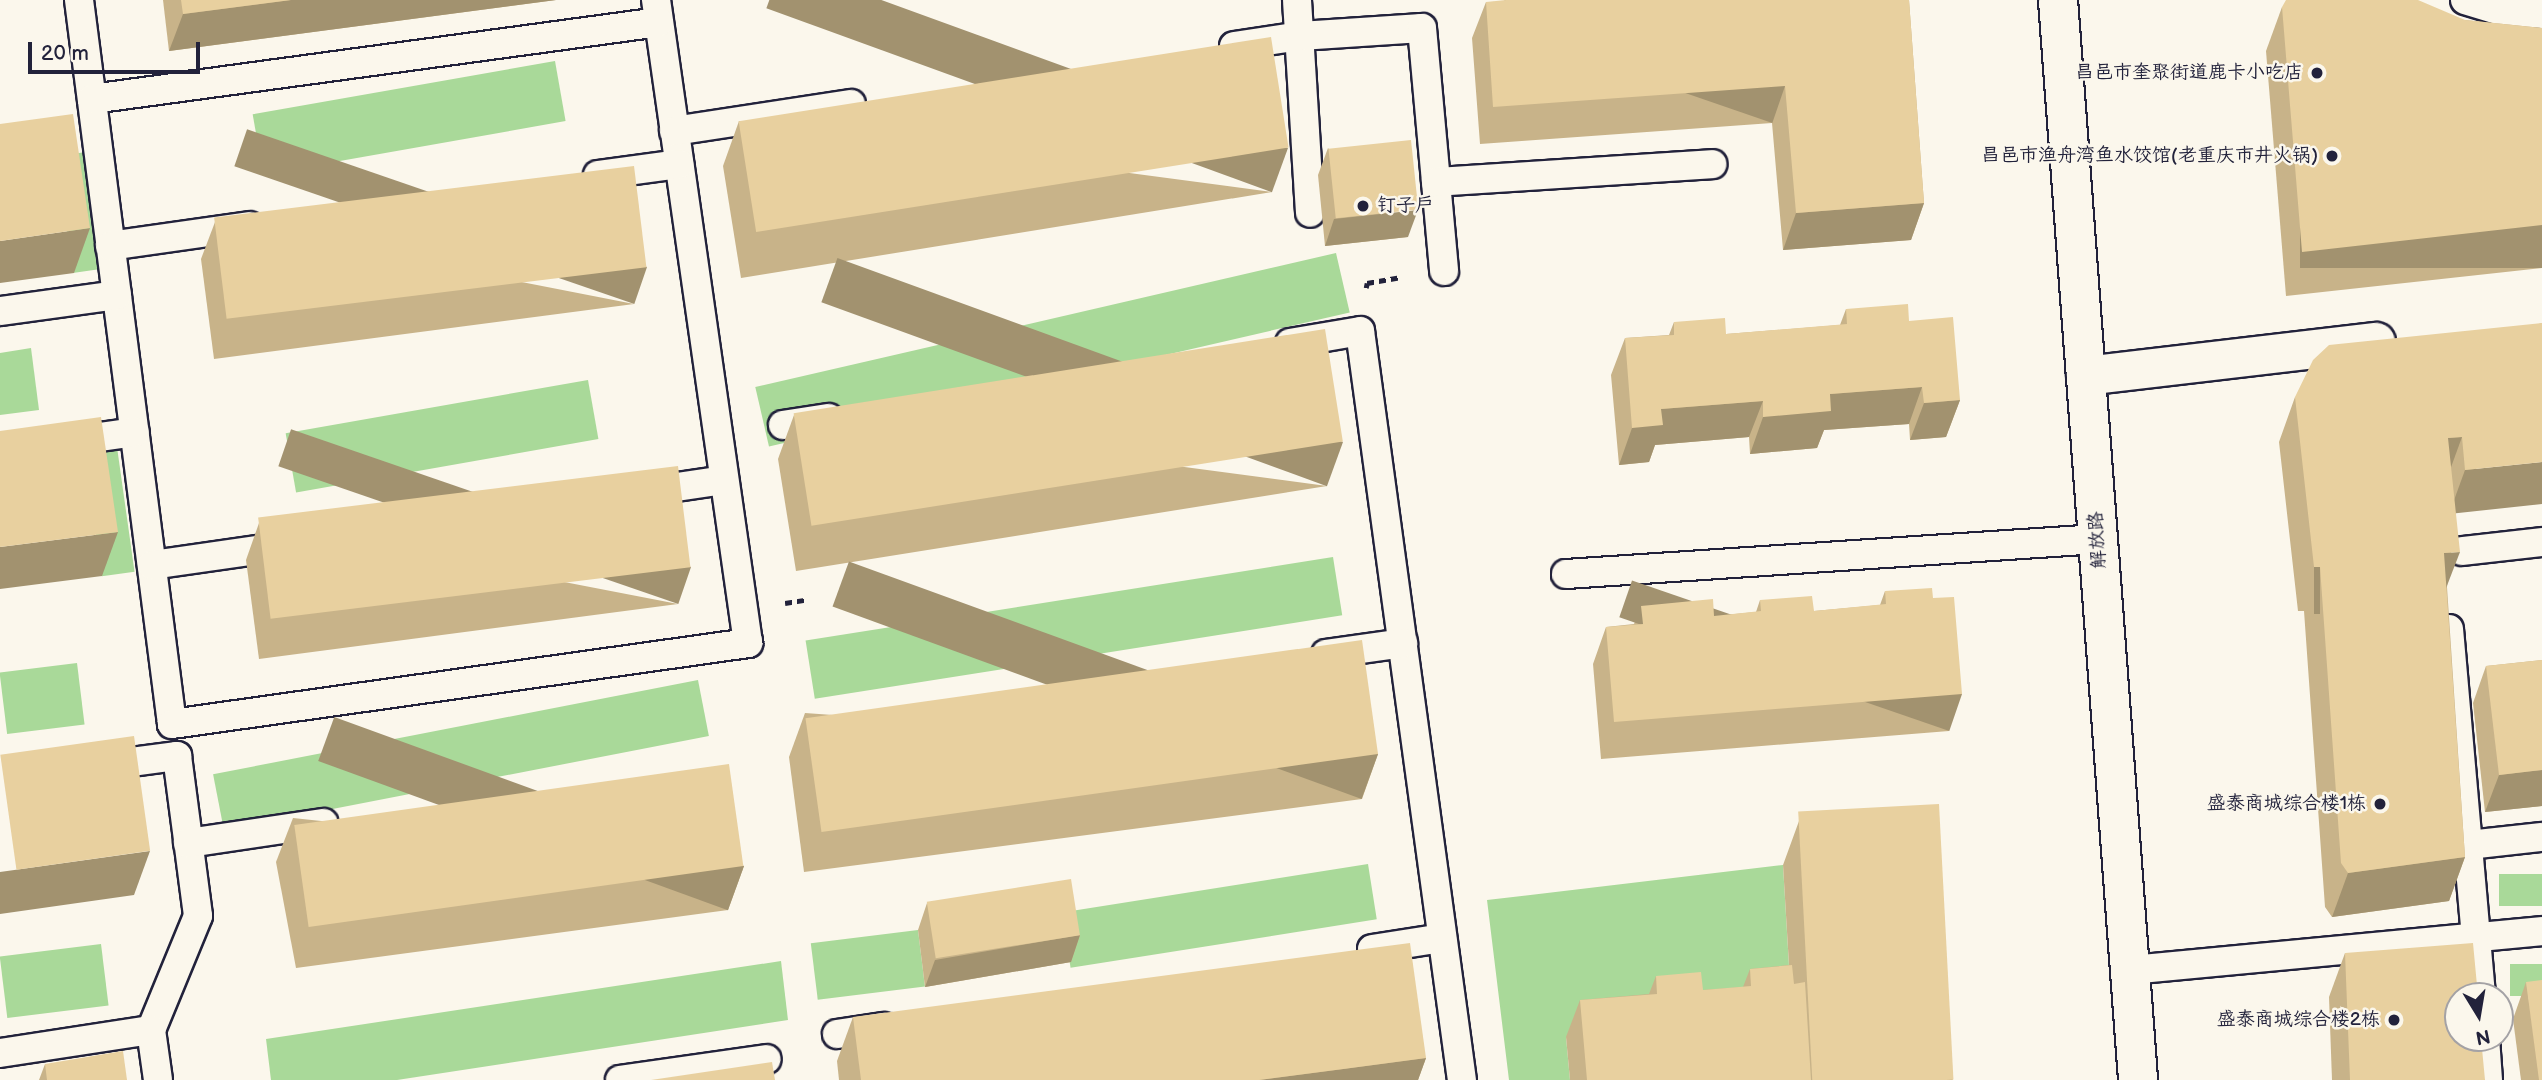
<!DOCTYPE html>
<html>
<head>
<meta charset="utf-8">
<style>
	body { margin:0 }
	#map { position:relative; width:2542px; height:1080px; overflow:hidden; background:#fbf7ec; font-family:"Balsamiq Sans","LXGW WenKai TC",sans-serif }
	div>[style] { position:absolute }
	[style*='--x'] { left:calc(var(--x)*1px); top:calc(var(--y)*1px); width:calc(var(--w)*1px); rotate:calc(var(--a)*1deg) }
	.green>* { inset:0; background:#a9d999; transform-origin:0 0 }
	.path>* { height:4.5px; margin-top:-2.25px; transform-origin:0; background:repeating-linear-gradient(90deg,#22223b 0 7px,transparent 0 12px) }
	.roads { filter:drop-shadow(2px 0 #22223b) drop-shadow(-2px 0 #22223b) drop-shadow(0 2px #22223b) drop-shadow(0 -2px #22223b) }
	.lane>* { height:28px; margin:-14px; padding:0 14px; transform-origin:14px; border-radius:14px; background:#fbf7ec }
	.street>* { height:38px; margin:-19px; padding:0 19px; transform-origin:19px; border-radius:19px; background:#fbf7ec }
	.secondary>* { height:38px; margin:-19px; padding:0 19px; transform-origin:19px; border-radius:19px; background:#fbf7ec }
	.wall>* { inset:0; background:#c8b389 }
	.shaded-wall>* { inset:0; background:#a2926f; transform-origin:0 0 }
	.building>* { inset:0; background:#e8d09f; transform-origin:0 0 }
	.dots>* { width:19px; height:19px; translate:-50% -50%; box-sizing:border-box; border:4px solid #fbf7ec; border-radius:50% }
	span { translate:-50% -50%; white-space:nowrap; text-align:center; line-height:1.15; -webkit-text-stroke:5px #fbf7ec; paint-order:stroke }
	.poi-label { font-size:19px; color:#22223b }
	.right { translate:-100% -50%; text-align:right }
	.left { translate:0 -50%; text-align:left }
	.street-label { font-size:19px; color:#22223b }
	.north { position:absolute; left:2444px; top:982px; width:70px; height:70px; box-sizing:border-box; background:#fbf7ec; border:2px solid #a4a2a5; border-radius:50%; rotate:169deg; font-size:19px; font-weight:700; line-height:28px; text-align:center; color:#22223b }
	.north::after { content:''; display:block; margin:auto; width:24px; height:32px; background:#22223b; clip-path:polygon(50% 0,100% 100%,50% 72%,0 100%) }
	.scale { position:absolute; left:28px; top:42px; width:172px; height:32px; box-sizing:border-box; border:4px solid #22223b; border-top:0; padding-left:9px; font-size:21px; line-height:24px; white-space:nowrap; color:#22223b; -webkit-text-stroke:5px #fbf7ec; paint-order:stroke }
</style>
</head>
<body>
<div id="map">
	<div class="green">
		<div style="left:555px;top:61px;width:61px;height:307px;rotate:80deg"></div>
		<div style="left:86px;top:152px;width:118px;height:30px;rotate:82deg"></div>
		<div style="left:1336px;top:253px;width:61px;height:596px;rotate:77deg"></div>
		<div style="clip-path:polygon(31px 348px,39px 410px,0 415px,0 353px)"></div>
		<div style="left:588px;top:380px;width:60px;height:307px;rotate:80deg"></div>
		<div style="left:117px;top:447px;width:126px;height:33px;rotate:82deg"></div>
		<div style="left:1333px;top:557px;width:59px;height:534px;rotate:81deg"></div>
		<div style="left:77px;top:663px;width:62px;height:78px;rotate:83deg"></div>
		<div style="left:698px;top:680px;width:57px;height:494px;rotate:79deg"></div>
		<div style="left:1368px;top:864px;width:56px;height:310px;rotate:81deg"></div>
		<div style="clip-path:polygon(1783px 865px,1792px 1016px,1566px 1037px,1570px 1080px,1509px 1080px,1487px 900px)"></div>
		<div style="left:2542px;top:874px;width:32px;height:43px;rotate:90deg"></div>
		<div style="left:918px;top:930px;width:57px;height:108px;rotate:83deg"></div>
		<div style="left:101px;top:944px;width:62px;height:102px;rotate:83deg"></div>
		<div style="clip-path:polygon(781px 961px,788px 1020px,397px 1080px,271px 1080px,266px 1039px)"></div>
		<div style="left:2542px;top:964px;width:32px;height:32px;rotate:90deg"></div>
	</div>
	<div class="path">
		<div style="--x:1366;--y:288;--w:5;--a:-79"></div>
		<div style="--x:1367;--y:283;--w:35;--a:-10"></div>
		<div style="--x:785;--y:603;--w:20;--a:-9"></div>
	</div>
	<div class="roads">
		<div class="lane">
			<div style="--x:79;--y:0;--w:730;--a:82.68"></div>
			<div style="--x:172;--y:724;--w:582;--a:-8"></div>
			<div style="--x:748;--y:643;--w:650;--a:-98.14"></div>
			<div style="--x:1297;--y:0;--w:213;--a:86.5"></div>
			<div style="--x:2465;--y:0;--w:37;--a:17"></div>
			<div style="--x:2500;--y:11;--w:42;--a:4.1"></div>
			<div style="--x:1234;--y:46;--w:67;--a:-8.6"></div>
			<div style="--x:1300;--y:36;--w:122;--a:-3.8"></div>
			<div style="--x:1422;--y:28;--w:244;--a:84.8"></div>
			<div style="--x:92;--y:99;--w:572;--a:-7.73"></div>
			<div style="--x:674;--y:131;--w:179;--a:-8.7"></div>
			<div style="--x:598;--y:175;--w:82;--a:-7.7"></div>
			<div style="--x:1436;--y:182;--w:277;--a:-3.7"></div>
			<div style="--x:110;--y:246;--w:141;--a:-8.1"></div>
			<div style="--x:0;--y:311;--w:118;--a:-7.8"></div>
			<div style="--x:1290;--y:343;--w:71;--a:-9.7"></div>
			<div style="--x:1360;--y:331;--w:756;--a:82.25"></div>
			<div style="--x:783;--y:425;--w:46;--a:-8.8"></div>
			<div style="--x:0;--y:451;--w:136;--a:-8"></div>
			<div style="--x:643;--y:492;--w:82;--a:-8.4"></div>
			<div style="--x:2462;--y:551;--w:81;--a:-6.4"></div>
			<div style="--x:152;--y:565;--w:133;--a:-8.2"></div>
			<div style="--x:1566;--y:574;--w:533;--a:-3.76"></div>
			<div style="--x:2449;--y:629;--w:368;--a:85"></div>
			<div style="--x:1326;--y:654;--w:78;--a:-8.1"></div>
			<div style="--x:101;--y:766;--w:77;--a:-7.5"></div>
			<div style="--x:177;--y:756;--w:161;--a:82.5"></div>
			<div style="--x:198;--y:916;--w:123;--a:112.4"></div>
			<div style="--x:188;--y:843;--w:137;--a:-8.4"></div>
			<div style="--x:2469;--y:845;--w:73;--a:-6.3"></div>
			<div style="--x:1372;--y:949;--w:71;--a:-8.9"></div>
			<div style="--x:2130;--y:970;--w:414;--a:-5.4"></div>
			<div style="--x:837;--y:1034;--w:47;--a:-8.7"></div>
			<div style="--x:2485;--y:1038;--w:42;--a:85.9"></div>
			<div style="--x:0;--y:1053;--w:153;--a:-8.7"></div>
			<div style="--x:151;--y:1030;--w:50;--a:82"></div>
			<div style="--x:620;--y:1080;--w:148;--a:-8.1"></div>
		</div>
		<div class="street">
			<div style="--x:2086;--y:376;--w:292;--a:-6.7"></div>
		</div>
		<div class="secondary">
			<div style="--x:2058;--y:0;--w:1083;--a:85.76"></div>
		</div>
	</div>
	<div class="wall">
		<div style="clip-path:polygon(163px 0,556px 0,169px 51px)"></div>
		<div style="clip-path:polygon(1909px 0,1924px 203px,1911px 240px,1783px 250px,1772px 123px,1480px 144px,1472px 38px,1486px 2px)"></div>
		<div style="clip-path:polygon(2282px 7px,2465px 20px,2542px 28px,2542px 268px,2286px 296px,2266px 51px)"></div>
		<div style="clip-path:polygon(739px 121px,1272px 192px,741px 278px,723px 166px)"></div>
		<div style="clip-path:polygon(1328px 148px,1408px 237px,1325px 246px,1318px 175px)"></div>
		<div style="clip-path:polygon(215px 222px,634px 304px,214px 359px,201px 259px)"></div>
		<div style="clip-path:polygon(1846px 309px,1909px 321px,1960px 400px,1946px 437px,1910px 440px,1909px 424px,1824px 430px,1817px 448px,1750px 454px,1749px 437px,1655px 445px,1649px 462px,1619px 465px,1611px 375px,1625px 338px,1669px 335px,1674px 322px,1726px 334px,1840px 325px)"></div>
		<div style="clip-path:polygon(2542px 323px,2456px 513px,2447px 587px,2465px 857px,2449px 901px,2332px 917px,2325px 907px,2304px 611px,2298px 611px,2279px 442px,2295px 397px)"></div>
		<div style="clip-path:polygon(794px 415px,1327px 486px,796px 571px,778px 459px)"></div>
		<div style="clip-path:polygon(259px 523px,678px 604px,259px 659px,246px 560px)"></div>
		<div style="clip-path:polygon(1885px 591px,1949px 731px,1601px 759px,1593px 664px,1606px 627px,1634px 624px,1641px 606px,1714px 616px,1756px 612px,1760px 600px,1814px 611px,1880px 605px)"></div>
		<div style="clip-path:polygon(2542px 660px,2542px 806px,2485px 812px,2473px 703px,2486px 666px)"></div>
		<div style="clip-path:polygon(805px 713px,1378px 754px,1362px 799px,804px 872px,789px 757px)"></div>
		<div style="clip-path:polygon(293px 818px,744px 866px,728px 910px,296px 968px,276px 862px)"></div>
		<div style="clip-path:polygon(1799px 821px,1953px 1080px,1570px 1080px,1566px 1037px,1580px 1000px,1649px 994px,1656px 976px,1703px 990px,1743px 987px,1750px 969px,1789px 965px,1783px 865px)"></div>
		<div style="clip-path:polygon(927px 903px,1080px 935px,1071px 962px,925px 987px,918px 930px)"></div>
		<div style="clip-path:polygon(2345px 953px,2485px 1080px,2332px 1080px,2329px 997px)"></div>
		<div style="clip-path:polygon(2526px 982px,2542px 1080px,2521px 1080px,2513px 1019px)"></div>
		<div style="clip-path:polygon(853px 1017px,1426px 1058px,1418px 1080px,839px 1080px,837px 1061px)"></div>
		<div style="clip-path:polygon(45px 1064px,127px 1080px,39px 1080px)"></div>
	</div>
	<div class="shaded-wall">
		<div style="clip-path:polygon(291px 0,556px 0,169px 51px,183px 14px)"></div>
		<div style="left:1785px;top:86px;width:39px;height:293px;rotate:109deg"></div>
		<div style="left:1288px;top:148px;width:47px;height:538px;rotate:110deg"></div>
		<div style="clip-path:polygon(1924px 203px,1911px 240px,1783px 250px,1796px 213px)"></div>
		<div style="clip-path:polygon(1418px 210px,1408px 237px,1325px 246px,1334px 219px)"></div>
		<div style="left:2542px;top:225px;width:43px;height:242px;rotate:90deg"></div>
		<div style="clip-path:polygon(90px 228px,74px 273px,0 283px,0 241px)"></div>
		<div style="left:647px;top:267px;width:39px;height:423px;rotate:109deg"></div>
		<div style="clip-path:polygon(1922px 387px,1909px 424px,1824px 430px,1817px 448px,1750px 454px,1763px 417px,1830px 394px)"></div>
		<div style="clip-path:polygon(1960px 400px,1946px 437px,1910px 440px,1924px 403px)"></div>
		<div style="clip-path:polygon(1763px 401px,1749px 437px,1655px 445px,1649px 462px,1619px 465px,1632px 428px,1661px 409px)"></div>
		<div style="clip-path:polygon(2462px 437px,2446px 481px,2448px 438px)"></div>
		<div style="left:1343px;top:442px;width:47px;height:538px;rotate:110deg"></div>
		<div style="clip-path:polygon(2542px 462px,2542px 504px,2449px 514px,2465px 470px)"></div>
		<div style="clip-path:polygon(118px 532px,102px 576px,0 589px,0 547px)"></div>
		<div style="clip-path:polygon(2460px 552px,2443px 596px,2444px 553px)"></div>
		<div style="left:691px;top:567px;width:39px;height:423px;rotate:109deg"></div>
		<div style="left:2314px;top:567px;width:6px;height:47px"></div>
		<div style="left:1962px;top:694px;width:39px;height:349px;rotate:109deg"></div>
		<div style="left:1378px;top:754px;width:48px;height:563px;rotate:110deg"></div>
		<div style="clip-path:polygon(2542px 770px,2542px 806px,2485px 812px,2499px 775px)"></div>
		<div style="clip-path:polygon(150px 851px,134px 895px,0 914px,0 872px)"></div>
		<div style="clip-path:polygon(2465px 857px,2449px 901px,2332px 917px,2348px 873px)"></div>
		<div style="left:744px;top:866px;width:47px;height:436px;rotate:110deg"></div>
		<div style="clip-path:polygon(1080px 935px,1071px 962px,925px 987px,935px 960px)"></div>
		<div style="clip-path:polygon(1426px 1058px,1418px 1080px,1259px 1080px)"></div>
	</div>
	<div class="building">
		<div style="clip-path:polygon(181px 0,291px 0,183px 14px)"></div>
		<div style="clip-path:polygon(1506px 0,1909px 0,1924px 203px,1796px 213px,1785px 86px,1493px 107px,1486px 2px)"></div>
		<div style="clip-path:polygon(2286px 0,2418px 0,2465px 20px,2542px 28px,2542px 225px,2302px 252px,2282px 7px)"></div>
		<div style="left:1271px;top:37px;width:112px;height:539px;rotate:81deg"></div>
		<div style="clip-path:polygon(73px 114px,90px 228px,0 241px,0 124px)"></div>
		<div style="left:1411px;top:140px;width:70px;height:83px;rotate:84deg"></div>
		<div style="left:634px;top:166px;width:102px;height:423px;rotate:83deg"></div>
		<div style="clip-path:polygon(1908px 304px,1909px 321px,1953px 317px,1960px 400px,1924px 403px,1922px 387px,1830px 394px,1831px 411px,1763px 417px,1763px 401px,1661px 409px,1663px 425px,1632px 428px,1625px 338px,1674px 335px,1674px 322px,1725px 318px,1726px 334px,1847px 324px,1846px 309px)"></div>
		<div style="clip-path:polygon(2542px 323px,2542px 462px,2465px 470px,2462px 437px,2448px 438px,2460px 552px,2444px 553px,2465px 857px,2348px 873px,2341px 863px,2320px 567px,2314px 567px,2295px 397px,2313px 360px,2329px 345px)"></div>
		<div style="left:1325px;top:329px;width:114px;height:538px;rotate:81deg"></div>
		<div style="clip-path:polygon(101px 417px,118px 532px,0 547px,0 431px)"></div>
		<div style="left:678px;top:466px;width:102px;height:423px;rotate:83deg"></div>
		<div style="clip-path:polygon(1932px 588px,1933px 598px,1954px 597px,1962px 694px,1614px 722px,1606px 627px,1643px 624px,1641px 606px,1713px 599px,1714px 616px,1761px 611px,1760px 600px,1812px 596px,1814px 611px,1886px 604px,1885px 591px)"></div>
		<div style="left:1362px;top:640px;width:115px;height:562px;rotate:82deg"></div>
		<div style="clip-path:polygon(2542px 660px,2542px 770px,2499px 775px,2486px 666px)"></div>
		<div style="left:134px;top:736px;width:116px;height:135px;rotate:82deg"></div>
		<div style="left:729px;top:764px;width:103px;height:439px;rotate:82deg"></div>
		<div style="left:1939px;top:804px;width:276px;height:141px;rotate:87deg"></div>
		<div style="left:1071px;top:879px;width:57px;height:146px;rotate:81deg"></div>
		<div style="clip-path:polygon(1410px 943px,1426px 1058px,1259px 1080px,861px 1080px,853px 1017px)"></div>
		<div style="clip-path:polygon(2473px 943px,2478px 996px,2458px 996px,2458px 1038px,2481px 1038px,2485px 1080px,2350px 1080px,2345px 953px)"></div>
		<div style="clip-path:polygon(1792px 965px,1794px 984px,1805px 982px,1811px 1080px,1587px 1080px,1580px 1000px,1657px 994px,1656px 976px,1701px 972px,1703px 990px,1751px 986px,1750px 969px)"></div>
		<div style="clip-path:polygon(2542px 980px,2542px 1080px,2539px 1080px,2526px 982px)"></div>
		<div style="clip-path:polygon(123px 1051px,127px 1080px,47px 1080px,45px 1064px)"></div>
		<div style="clip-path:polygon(772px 1062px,775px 1080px,651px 1080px)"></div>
	</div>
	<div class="dots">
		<div style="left:2317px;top:73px;background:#22223b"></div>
		<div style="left:2332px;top:156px;background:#22223b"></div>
		<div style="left:1363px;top:206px;background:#22223b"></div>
		<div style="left:2380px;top:804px;background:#22223b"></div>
		<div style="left:2394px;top:1020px;background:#22223b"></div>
	</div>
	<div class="poi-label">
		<span class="right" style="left:2303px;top:73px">昌邑市奎聚街道鹿卡小吃店</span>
		<span class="right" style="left:2318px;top:156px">昌邑市渔舟湾鱼水饺馆(老重庆市井火锅)</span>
		<span class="left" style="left:1377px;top:206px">钉子户</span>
		<span class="right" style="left:2366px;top:804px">盛泰商城综合楼1栋</span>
		<span class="right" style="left:2380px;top:1020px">盛泰商城综合楼2栋</span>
	</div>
	<div class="street-label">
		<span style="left:2098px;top:540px;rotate:-94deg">解放路</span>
	</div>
	<div class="north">N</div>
	<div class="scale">20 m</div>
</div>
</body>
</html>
